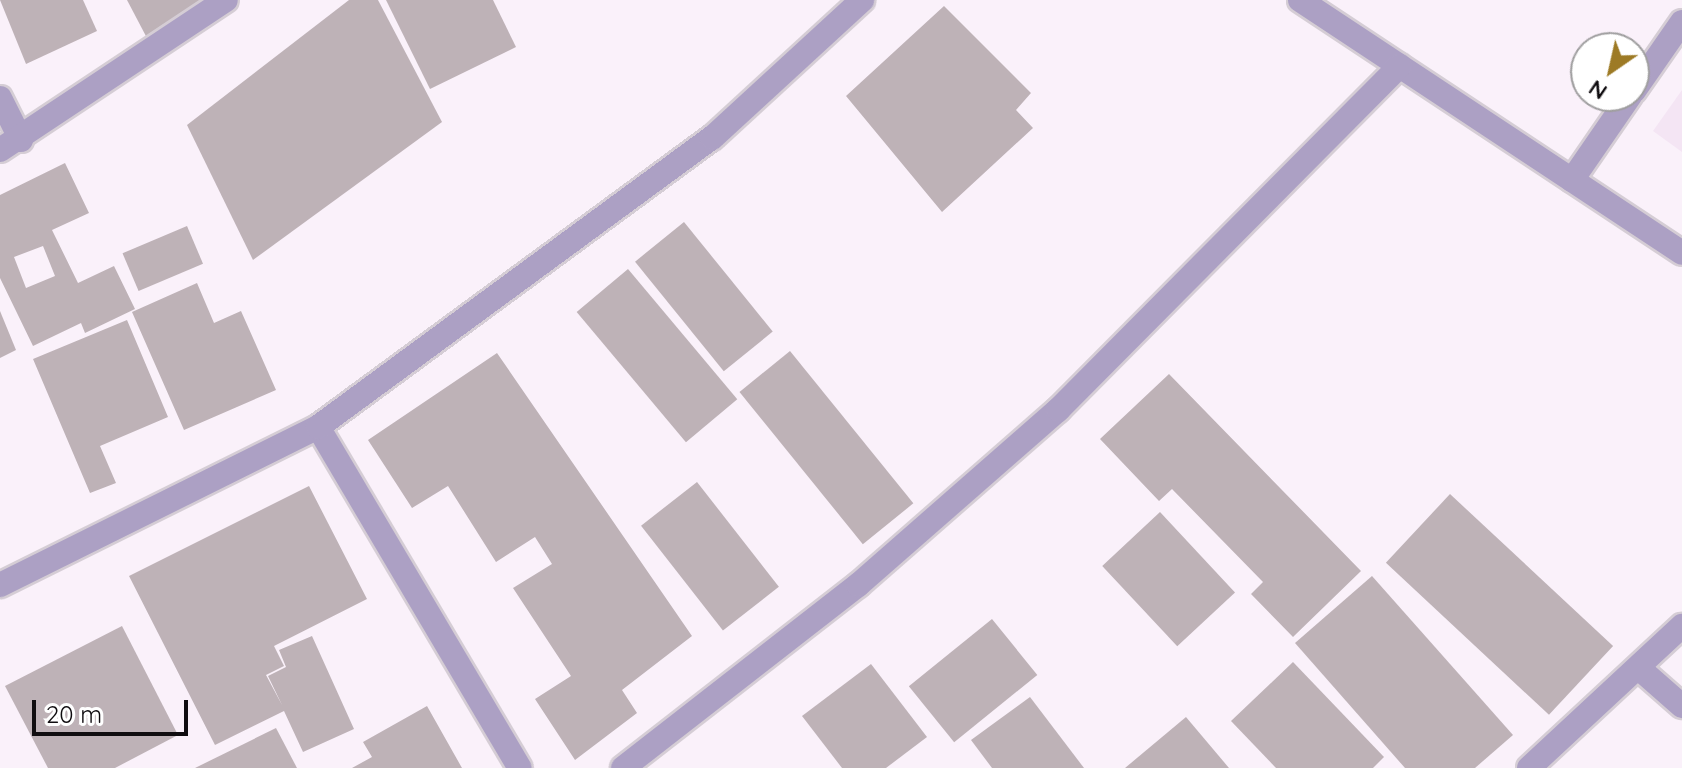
<!DOCTYPE html>
<html>
<head>
<meta charset="utf-8">
<style>
	body { margin:0 }
	#map { position:relative; width:1682px; height:768px; overflow:hidden; background:#faf1fa; font-family:Quicksand,sans-serif }
	div>[style] { position:absolute }
	[style*='--x'] { left:calc(var(--x)*1px); top:calc(var(--y)*1px); width:calc(var(--w)*1px); rotate:calc(var(--a)*1deg) }
	.built>* { inset:0; background:#f4e5f4 }
	.building>* { inset:0; background:#beb2b7; transform-origin:0 0 }
	.roads { filter:drop-shadow(2px 0 #d5cdd5) drop-shadow(-2px 0 #d5cdd5) drop-shadow(0 2px #d5cdd5) drop-shadow(0 -2px #d5cdd5) }
	.minor>* { height:24px; margin:-12px; padding:0 12px; transform-origin:12px; border-radius:12px; background:#aca0c4 }
	.tertiary>* { height:24px; margin:-12px; padding:0 12px; transform-origin:12px; border-radius:12px; background:#aca0c4 }
	span { translate:-50% -50%; white-space:nowrap; text-align:center; line-height:1.15; -webkit-text-stroke:6px #fff; paint-order:stroke }
	.north { position:absolute; left:1570px; top:32px; width:80px; height:80px; box-sizing:border-box; background:#fff; border:2px solid #9f9e9f; border-radius:50%; rotate:214deg; font-size:22px; font-weight:700; line-height:32px; text-align:center; color:#100d10 }
	.north::after { content:''; display:block; margin:auto; width:28px; height:36px; background:#9d7a25; clip-path:polygon(50% 0,100% 100%,50% 72%,0 100%) }
	.scale { position:absolute; left:32px; top:700px; width:156px; height:36px; box-sizing:border-box; border:4px solid #100d10; border-top:0; padding-left:10px; font-size:24px; line-height:28px; white-space:nowrap; color:#100d10; -webkit-text-stroke:6px #fff; paint-order:stroke }
</style>
</head>
<body>
<div id="map">
	<div class="built">
		<div style="clip-path:polygon(1682px 90px,1682px 152px,1653px 131px)"></div>
	</div>
	<div class="building">
		<div style="clip-path:polygon(0 0,83px 0,97px 31px,26px 64px)"></div>
		<div style="clip-path:polygon(127px 0,202px 0,148px 40px)"></div>
		<div style="clip-path:polygon(349px 0,378px 0,442px 122px,253px 260px,187px 125px)"></div>
		<div style="clip-path:polygon(386px 0,493px 0,516px 47px,430px 89px)"></div>
		<div style="clip-path:polygon(944px 6px,1031px 93px,1016px 110px,1033px 128px,942px 212px,846px 96px)"></div>
		<div style="clip-path:polygon(evenodd,65px 163px,89px 213px,52px 230px,78px 283px,114px 266px,135px 309px,85px 333px,81px 323px,33px 346px,0 278px,0 195px,65px 163px,43px 246px,55px 276px,26px 288px,14px 257px,43px 246px)"></div>
		<div style="left:684px;top:222px;width:141px;height:63px;rotate:51deg"></div>
		<div style="left:187px;top:226px;width:41px;height:70px;rotate:67deg"></div>
		<div style="left:628px;top:269px;width:170px;height:67px;rotate:50deg"></div>
		<div style="clip-path:polygon(197px 283px,214px 323px,241px 311px,276px 390px,184px 430px,132px 312px)"></div>
		<div style="clip-path:polygon(0 311px,16px 350px,0 358px)"></div>
		<div style="clip-path:polygon(127px 320px,168px 417px,100px 446px,116px 483px,90px 493px,33px 359px)"></div>
		<div style="left:790px;top:351px;width:196px;height:65px;rotate:51deg"></div>
		<div style="clip-path:polygon(497px 353px,692px 636px,622px 690px,637px 713px,575px 760px,535px 699px,571px 676px,513px 588px,552px 564px,535px 537px,496px 562px,448px 486px,412px 508px,368px 440px)"></div>
		<div style="clip-path:polygon(1169px 374px,1361px 571px,1293px 637px,1251px 594px,1263px 582px,1172px 489px,1159px 501px,1100px 439px)"></div>
		<div style="left:697px;top:482px;width:133px;height:71px;rotate:52deg"></div>
		<div style="clip-path:polygon(309px 486px,367px 599px,274px 646px,284px 666px,266px 675px,282px 705px,268px 676px,286px 667px,279px 650px,312px 636px,354px 729px,303px 752px,284px 711px,215px 745px,129px 576px)"></div>
		<div style="left:1450px;top:494px;width:223px;height:94px;rotate:43deg"></div>
		<div style="left:1160px;top:512px;width:110px;height:79px;rotate:47deg"></div>
		<div style="clip-path:polygon(1372px 576px,1513px 735px,1475px 768px,1405px 768px,1295px 643px)"></div>
		<div style="left:992px;top:619px;width:72px;height:107px;rotate:51deg"></div>
		<div style="clip-path:polygon(122px 626px,178px 735px,115px 768px,48px 768px,5px 686px)"></div>
		<div style="clip-path:polygon(1293px 662px,1384px 757px,1373px 768px,1276px 768px,1231px 721px)"></div>
		<div style="clip-path:polygon(871px 664px,927px 737px,886px 768px,842px 768px,802px 716px)"></div>
		<div style="clip-path:polygon(1030px 697px,1084px 768px,992px 768px,971px 740px)"></div>
		<div style="clip-path:polygon(427px 706px,462px 768px,352px 768px,372px 757px,363px 742px)"></div>
		<div style="clip-path:polygon(1186px 717px,1229px 768px,1125px 768px)"></div>
		<div style="clip-path:polygon(276px 728px,297px 768px,195px 768px)"></div>
	</div>
	<div class="roads">
		<div class="minor">
			<div style="--x:1634;--y:91;--w:84;--a:-55.2"></div>
			<div style="--x:0;--y:98;--w:47;--a:63.4"></div>
			<div style="--x:0;--y:150;--w:271;--a:-33.6"></div>
			<div style="--x:1572;--y:180;--w:102;--a:-55.4"></div>
			<div style="--x:318;--y:427;--w:396;--a:59.4"></div>
			<div style="--x:0;--y:585;--w:355;--a:-26.4"></div>
			<div style="--x:318;--y:427;--w:489;--a:-36.3"></div>
			<div style="--x:712;--y:138;--w:204;--a:-42.6"></div>
			<div style="--x:1641;--y:670;--w:55;--a:41.3"></div>
			<div style="--x:1529;--y:768;--w:209;--a:-42.9"></div>
		</div>
		<div class="tertiary">
			<div style="--x:1300;--y:0;--w:458;--a:33.5"></div>
			<div style="--x:623;--y:768;--w:298;--a:-37.9"></div>
			<div style="--x:858;--y:585;--w:266;--a:-41.2"></div>
			<div style="--x:1058;--y:410;--w:485;--a:-45.2"></div>
		</div>
	</div>
	<div class="north">N</div>
	<div class="scale">20 m</div>
</div>
</body>
</html>
